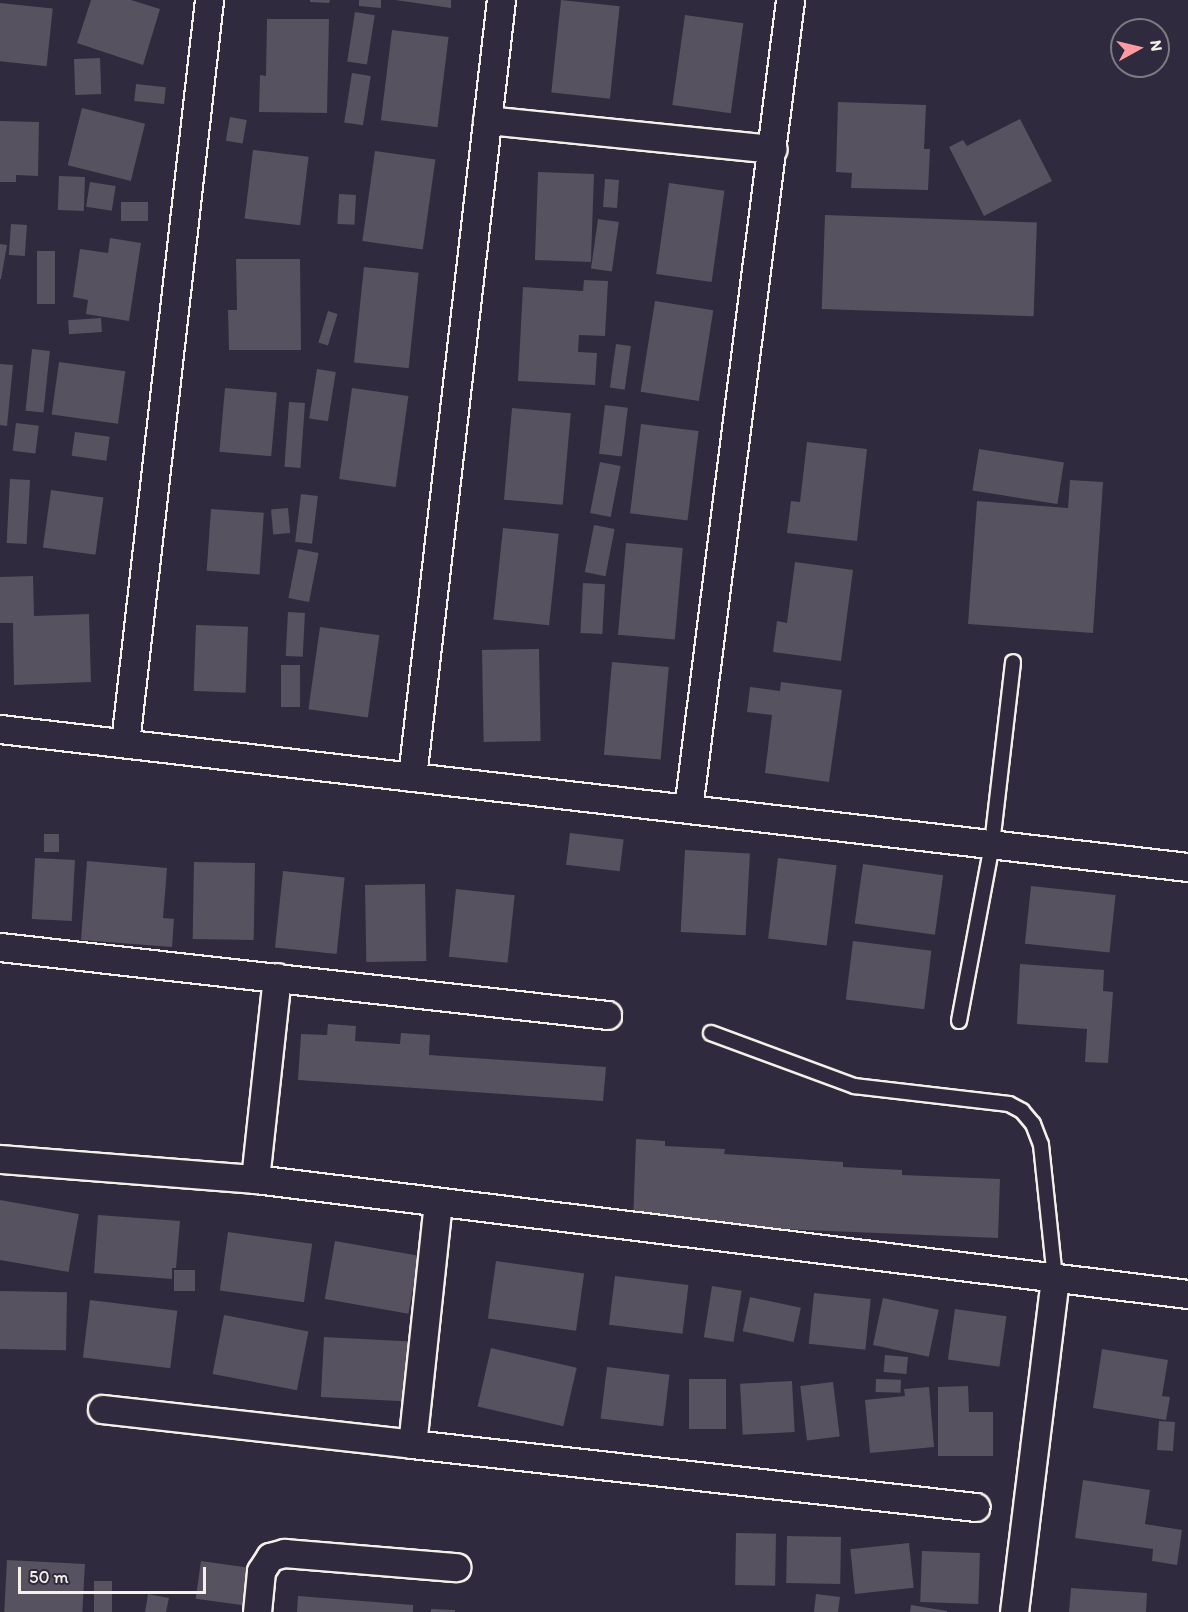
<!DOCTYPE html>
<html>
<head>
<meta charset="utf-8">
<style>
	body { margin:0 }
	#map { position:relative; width:1188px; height:1612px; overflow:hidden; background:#2f2a3d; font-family:Itim,sans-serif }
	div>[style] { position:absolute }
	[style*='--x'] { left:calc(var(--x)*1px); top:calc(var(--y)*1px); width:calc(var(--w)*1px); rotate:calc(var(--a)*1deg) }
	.building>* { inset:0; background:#56525f; transform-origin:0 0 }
	.roads { filter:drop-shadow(2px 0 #f4f1e8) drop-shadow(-2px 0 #f4f1e8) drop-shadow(0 2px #f4f1e8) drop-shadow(0 -2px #f4f1e8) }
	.lane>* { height:14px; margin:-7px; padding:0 7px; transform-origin:7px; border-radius:7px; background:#2f2a3d }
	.street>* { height:27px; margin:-13.5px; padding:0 13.5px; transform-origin:13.5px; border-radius:13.5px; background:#2f2a3d }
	span { translate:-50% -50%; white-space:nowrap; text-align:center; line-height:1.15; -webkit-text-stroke:4.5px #2f2a3d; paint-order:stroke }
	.north { position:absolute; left:1110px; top:18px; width:60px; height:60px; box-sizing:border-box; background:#2f2a3d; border:2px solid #7e7a81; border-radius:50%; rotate:82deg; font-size:16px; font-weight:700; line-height:24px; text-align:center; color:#f4f1e8 }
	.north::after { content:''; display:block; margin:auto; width:21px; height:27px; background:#ff9aa2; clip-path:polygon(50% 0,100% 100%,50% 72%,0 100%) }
	.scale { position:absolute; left:18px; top:1567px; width:188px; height:27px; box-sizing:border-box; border:3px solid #f4f1e8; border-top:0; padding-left:8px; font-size:18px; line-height:21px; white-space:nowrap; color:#f4f1e8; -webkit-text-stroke:4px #2f2a3d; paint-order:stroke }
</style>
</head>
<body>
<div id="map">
	<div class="building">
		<div style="clip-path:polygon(91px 0,131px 0,160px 9px,143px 65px,77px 43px)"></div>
		<div style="clip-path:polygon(310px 0,330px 0,329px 3px,310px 2px)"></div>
		<div style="clip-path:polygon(359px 0,381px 0,381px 8px,359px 6px)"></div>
		<div style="clip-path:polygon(395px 0,451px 0,451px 8px)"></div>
		<div style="left:561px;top:0;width:59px;height:93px;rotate:6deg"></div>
		<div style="left:0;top:3px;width:53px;height:58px;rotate:6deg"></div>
		<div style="left:355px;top:12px;width:20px;height:50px;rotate:9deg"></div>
		<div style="left:685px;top:15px;width:59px;height:91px;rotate:8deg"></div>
		<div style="clip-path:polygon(267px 19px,329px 19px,327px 113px,259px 112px,260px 75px,266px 76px)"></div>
		<div style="left:392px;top:30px;width:57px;height:91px;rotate:7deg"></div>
		<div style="left:100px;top:58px;width:36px;height:26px;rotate:88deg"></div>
		<div style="left:352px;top:73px;width:19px;height:50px;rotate:9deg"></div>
		<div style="left:136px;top:84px;width:30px;height:17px;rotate:6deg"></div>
		<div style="clip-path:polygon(838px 102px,926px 105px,924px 149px,930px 149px,928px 190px,851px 188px,852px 173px,836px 172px)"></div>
		<div style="left:82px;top:108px;width:65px;height:59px;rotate:14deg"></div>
		<div style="left:230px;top:117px;width:17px;height:24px;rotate:10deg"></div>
		<div style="clip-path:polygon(1020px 119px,1052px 181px,984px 216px,949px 147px,963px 140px,967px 146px)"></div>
		<div style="clip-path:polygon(0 121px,39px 122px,38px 176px,16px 175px,16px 182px,0 182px)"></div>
		<div style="left:253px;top:150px;width:56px;height:69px;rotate:7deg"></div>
		<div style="left:375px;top:151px;width:61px;height:91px;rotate:8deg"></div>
		<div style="left:538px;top:172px;width:56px;height:88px;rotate:2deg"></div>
		<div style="left:59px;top:176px;width:26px;height:34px;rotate:2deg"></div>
		<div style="left:605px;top:179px;width:14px;height:28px;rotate:4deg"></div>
		<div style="left:90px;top:182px;width:26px;height:25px;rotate:9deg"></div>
		<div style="left:669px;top:183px;width:56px;height:92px;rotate:8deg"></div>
		<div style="left:339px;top:194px;width:17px;height:30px;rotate:3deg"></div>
		<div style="left:148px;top:202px;width:19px;height:27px;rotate:90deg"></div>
		<div style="left:825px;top:215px;width:212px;height:94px;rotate:2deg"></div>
		<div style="left:598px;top:219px;width:21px;height:50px;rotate:8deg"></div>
		<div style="left:11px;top:224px;width:16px;height:31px;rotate:4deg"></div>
		<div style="clip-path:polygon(110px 238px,141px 243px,129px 321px,86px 314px,88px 300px,73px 297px,80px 249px,108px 253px)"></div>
		<div style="clip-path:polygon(0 244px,7px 245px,1px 279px,0 279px)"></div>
		<div style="left:37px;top:251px;width:18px;height:53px"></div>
		<div style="clip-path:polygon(236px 259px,300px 259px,301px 350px,229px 350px,228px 310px,237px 310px)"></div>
		<div style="left:364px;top:267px;width:55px;height:96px;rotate:6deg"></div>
		<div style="clip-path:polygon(584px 280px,608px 281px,605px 336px,579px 335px,578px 352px,597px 353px,595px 385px,518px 381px,523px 287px,583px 291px)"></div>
		<div style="left:655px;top:301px;width:59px;height:92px;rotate:9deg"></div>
		<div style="left:328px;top:311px;width:10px;height:33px;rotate:17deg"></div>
		<div style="left:101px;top:318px;width:14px;height:33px;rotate:86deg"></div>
		<div style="left:616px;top:344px;width:15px;height:44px;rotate:8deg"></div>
		<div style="left:32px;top:349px;width:18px;height:62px;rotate:6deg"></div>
		<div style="left:59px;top:362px;width:67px;height:53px;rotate:8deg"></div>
		<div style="clip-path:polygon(0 364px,13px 365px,7px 426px,0 425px)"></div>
		<div style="left:317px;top:369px;width:19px;height:50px;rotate:9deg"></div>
		<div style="left:225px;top:388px;width:52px;height:64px;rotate:5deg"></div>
		<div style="left:352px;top:388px;width:57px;height:92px;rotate:8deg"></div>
		<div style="left:289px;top:402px;width:16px;height:65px;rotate:4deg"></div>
		<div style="left:605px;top:405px;width:23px;height:49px;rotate:7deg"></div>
		<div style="left:512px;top:408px;width:59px;height:92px;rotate:5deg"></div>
		<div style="left:16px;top:423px;width:23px;height:28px;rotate:7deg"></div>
		<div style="left:641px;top:424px;width:58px;height:90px;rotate:7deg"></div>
		<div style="left:75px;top:432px;width:35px;height:24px;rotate:8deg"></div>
		<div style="clip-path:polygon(807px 442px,867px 449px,857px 541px,787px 533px,791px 501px,800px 502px)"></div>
		<div style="left:979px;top:449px;width:86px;height:42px;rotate:9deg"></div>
		<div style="left:600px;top:462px;width:21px;height:52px;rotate:11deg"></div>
		<div style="left:10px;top:479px;width:20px;height:64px;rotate:3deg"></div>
		<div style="clip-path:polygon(1070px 480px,1103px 482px,1093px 633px,968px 624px,977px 501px,1068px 508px)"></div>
		<div style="left:51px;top:490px;width:53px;height:58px;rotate:8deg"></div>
		<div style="left:301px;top:494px;width:17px;height:48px;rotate:7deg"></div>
		<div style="left:288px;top:508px;width:25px;height:17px;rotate:85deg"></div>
		<div style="left:211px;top:509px;width:53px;height:62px;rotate:4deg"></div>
		<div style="left:594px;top:525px;width:21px;height:48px;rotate:11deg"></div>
		<div style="left:503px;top:528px;width:56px;height:92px;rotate:6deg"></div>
		<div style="left:626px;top:543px;width:57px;height:92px;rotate:5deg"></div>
		<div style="left:298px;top:549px;width:21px;height:50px;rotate:11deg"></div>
		<div style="clip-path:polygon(795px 562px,853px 570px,841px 661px,773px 652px,777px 621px,787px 623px)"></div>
		<div style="clip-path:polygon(33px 576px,34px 616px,89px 614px,91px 682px,14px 685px,13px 623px,0 623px,0 577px)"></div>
		<div style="left:583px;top:583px;width:22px;height:50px;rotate:3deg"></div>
		<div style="left:288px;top:612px;width:17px;height:44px;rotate:3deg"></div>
		<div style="left:196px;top:625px;width:52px;height:66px;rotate:2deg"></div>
		<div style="left:320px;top:627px;width:60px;height:83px;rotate:8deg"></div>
		<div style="left:539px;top:649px;width:92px;height:57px;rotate:89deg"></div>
		<div style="left:612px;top:662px;width:57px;height:93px;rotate:5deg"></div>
		<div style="left:281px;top:665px;width:19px;height:42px"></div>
		<div style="clip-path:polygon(781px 682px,842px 690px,829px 782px,765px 773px,772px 715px,747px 712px,750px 687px,780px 691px)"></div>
		<div style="left:570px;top:833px;width:54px;height:32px;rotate:7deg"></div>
		<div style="left:44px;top:834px;width:15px;height:18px"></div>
		<div style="left:685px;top:850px;width:65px;height:82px;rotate:3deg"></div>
		<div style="left:35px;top:858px;width:40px;height:61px;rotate:3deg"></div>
		<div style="left:778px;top:858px;width:59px;height:81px;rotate:7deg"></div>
		<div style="clip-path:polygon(87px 861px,167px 868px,163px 918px,174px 919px,172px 947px,81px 940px)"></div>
		<div style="left:194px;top:862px;width:61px;height:77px;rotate:1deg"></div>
		<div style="left:863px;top:864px;width:81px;height:60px;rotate:8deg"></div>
		<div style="left:283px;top:871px;width:62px;height:77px;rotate:6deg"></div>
		<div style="left:425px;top:884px;width:77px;height:60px;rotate:89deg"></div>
		<div style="left:1031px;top:886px;width:85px;height:58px;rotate:6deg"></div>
		<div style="left:456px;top:889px;width:59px;height:68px;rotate:6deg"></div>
		<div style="left:853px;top:941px;width:79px;height:59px;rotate:7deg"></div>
		<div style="clip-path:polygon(1020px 964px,1104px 970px,1103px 991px,1113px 992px,1108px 1063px,1085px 1062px,1087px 1029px,1017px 1024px)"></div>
		<div style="clip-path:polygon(328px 1024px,356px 1026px,355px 1041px,400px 1044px,401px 1033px,430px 1035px,429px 1055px,606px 1067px,603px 1101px,298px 1080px,301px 1034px,327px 1035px)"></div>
		<div style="clip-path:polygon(636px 1139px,665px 1141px,665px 1146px,725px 1149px,724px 1154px,843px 1162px,843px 1167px,902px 1170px,902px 1175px,1000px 1179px,998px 1238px,633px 1223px)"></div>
		<div style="left:0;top:1200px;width:80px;height:59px;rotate:10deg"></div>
		<div style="clip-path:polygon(98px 1215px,180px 1221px,176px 1268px,172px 1268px,172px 1279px,94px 1273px)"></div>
		<div style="left:228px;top:1232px;width:85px;height:59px;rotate:8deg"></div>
		<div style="left:335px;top:1241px;width:85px;height:59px;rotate:10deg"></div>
		<div style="left:496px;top:1261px;width:89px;height:58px;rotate:8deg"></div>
		<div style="left:195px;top:1270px;width:21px;height:21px;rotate:90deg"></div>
		<div style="left:615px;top:1276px;width:74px;height:49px;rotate:7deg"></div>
		<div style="left:712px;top:1286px;width:30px;height:52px;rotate:9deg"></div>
		<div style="left:0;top:1291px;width:67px;height:58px;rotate:1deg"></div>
		<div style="left:814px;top:1293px;width:57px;height:51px;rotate:6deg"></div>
		<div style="left:750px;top:1297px;width:52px;height:35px;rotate:12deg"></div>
		<div style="left:883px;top:1298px;width:57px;height:48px;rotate:12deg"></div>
		<div style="left:90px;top:1300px;width:88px;height:58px;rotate:7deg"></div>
		<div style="left:955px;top:1309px;width:52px;height:51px;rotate:8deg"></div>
		<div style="left:224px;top:1315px;width:86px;height:60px;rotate:11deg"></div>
		<div style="left:324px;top:1337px;width:87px;height:60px;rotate:3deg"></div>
		<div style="left:491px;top:1348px;width:88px;height:60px;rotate:13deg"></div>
		<div style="clip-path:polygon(1102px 1349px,1168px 1360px,1162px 1396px,1170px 1397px,1166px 1420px,1093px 1408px)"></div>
		<div style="left:885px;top:1355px;width:23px;height:17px;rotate:5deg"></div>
		<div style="left:607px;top:1367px;width:63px;height:52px;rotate:7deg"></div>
		<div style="left:689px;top:1379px;width:37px;height:50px"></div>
		<div style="left:876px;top:1379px;width:25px;height:13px;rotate:2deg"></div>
		<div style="left:792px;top:1381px;width:51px;height:52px;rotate:87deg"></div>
		<div style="left:833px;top:1382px;width:55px;height:33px;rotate:83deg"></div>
		<div style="clip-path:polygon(968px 1386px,969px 1412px,993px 1412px,993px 1456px,938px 1456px,938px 1387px)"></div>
		<div style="clip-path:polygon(929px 1387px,934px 1447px,870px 1453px,865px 1400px,905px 1396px,904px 1389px)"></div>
		<div style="left:1159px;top:1421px;width:16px;height:29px;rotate:4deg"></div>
		<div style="clip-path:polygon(1083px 1480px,1150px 1490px,1145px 1524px,1182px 1530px,1177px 1565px,1152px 1561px,1153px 1549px,1075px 1538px)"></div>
		<div style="left:736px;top:1533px;width:40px;height:52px;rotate:1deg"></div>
		<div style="left:787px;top:1536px;width:54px;height:47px;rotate:1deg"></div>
		<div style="left:909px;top:1543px;width:45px;height:59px;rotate:84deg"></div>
		<div style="left:922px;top:1551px;width:58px;height:51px;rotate:2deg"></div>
		<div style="left:7px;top:1560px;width:78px;height:52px;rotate:3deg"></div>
		<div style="left:201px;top:1561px;width:50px;height:38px;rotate:8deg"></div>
		<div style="left:94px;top:1581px;width:18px;height:31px"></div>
		<div style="clip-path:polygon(1071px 1588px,1147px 1593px,1146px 1612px,1069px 1612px)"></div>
		<div style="clip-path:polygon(148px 1594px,169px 1598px,166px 1612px,145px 1612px)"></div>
		<div style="clip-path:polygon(816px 1594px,840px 1597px,838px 1612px,814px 1612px)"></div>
		<div style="clip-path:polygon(298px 1596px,413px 1605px,413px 1612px,297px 1612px)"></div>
		<div style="clip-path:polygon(911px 1605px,947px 1611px,947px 1612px,910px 1612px)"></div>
		<div style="clip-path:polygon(431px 1609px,455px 1610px,455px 1612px,431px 1612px)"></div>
	</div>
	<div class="roads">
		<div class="lane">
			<div style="--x:959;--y:1021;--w:180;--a:-79.4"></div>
			<div style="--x:992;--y:844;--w:183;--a:-83.4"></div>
			<div style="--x:711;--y:1033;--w:153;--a:20.3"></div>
			<div style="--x:854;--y:1086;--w:156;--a:6.6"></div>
			<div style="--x:1009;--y:1104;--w:15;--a:28"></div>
			<div style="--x:1022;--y:1111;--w:17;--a:50"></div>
			<div style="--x:1033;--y:1124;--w:22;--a:69"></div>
			<div style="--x:1041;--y:1145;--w:134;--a:84"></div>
		</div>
		<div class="street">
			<div style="--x:487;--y:120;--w:287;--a:5.8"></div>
			<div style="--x:0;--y:729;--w:1196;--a:6.63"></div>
			<div style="--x:125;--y:743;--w:748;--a:-83.55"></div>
			<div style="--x:412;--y:777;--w:782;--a:-83.47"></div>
			<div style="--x:688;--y:809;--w:815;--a:-82.81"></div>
			<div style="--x:0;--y:947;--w:611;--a:6.39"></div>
			<div style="--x:0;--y:1159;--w:256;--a:4.5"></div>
			<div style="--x:255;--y:1179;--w:940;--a:7.03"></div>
			<div style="--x:255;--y:1179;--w:203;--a:-83.8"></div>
			<div style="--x:438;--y:1202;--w:243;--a:96.1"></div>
			<div style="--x:412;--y:1444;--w:567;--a:6.38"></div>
			<div style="--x:102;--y:1409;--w:312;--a:6.4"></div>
			<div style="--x:257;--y:1612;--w:41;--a:-84.4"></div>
			<div style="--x:261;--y:1571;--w:17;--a:-57"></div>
			<div style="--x:270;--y:1557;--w:15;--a:-16"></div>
			<div style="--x:284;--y:1553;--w:173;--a:4.7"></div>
			<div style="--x:1014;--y:1612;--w:337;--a:-83"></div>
		</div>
	</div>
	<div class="north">N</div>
	<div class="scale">50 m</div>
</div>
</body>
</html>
